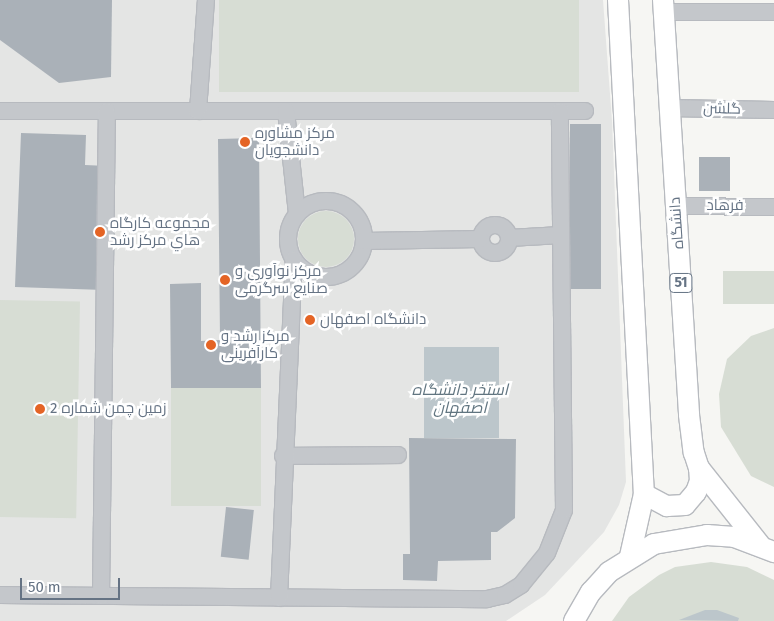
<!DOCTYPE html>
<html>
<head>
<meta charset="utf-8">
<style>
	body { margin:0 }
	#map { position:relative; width:774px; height:621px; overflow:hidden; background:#f6f6f3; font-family:"Fira Sans",Cairo,sans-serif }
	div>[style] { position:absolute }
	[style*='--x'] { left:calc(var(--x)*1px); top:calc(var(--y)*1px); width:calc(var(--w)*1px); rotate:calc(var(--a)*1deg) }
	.built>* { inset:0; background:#e4e5e4 }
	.green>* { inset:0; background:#d7ddd4; transform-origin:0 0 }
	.round { border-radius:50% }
	.water>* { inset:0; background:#bcc6cb; transform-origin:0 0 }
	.building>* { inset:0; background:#aab1b8; transform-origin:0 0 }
	.roads { filter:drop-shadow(1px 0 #b7babf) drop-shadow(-1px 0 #b7babf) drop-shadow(0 1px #b7babf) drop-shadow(0 -1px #b7babf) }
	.minor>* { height:16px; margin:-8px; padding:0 8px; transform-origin:8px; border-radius:8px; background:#c4c7cb }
	.minor>.ring { margin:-8px; padding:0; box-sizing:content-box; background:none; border:16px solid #c4c7cb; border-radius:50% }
	.major>* { height:20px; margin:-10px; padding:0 10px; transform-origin:10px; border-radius:10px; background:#fff }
	.dots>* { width:14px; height:14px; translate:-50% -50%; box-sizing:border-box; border:2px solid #fff; border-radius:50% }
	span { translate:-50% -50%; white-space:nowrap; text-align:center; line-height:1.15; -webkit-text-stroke:5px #fff; paint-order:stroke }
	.shield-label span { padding:1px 4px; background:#fff; border:1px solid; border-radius:4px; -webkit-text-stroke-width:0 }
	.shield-label { font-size:14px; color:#657384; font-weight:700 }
	.street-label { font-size:15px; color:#657384 }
	.poi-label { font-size:15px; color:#657384 }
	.left { translate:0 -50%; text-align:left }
	.water-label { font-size:16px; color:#617580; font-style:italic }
	.scale { position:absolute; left:20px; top:578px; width:100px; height:22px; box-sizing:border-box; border:2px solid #657384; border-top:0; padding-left:6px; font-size:15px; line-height:18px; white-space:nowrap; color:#657384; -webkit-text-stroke:4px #fff; paint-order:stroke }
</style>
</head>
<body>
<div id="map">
	<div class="built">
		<div style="clip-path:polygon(0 0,603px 0,612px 121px,626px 482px,619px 505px,604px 532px,545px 595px,506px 621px,0 621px)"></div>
	</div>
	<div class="green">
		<div style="left:219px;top:0;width:360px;height:92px"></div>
		<div class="round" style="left:298px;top:211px;width:56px;height:56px"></div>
		<div style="left:774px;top:271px;width:33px;height:51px;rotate:90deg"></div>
		<div style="left:0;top:300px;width:80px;height:217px;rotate:1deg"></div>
		<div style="clip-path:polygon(774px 328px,774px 487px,751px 476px,721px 427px,719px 394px,727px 359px,751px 336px)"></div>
		<div style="left:171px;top:388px;width:90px;height:118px"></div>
		<div style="clip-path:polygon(711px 562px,747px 567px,774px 580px,774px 621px,612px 621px,629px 597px,659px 575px,675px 567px)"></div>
	</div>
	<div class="water">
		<div style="left:424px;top:347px;width:75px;height:91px"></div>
		<div style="clip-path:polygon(705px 610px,717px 610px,739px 618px,738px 621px,679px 620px)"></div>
	</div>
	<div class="building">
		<div style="clip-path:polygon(0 0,112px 0,111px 77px,59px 83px,0 40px)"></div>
		<div style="left:570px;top:124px;width:31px;height:165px"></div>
		<div style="clip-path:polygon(21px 133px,86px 135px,85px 165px,107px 166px,104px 290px,15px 287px)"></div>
		<div style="clip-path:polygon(259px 138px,261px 388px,171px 388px,170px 284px,201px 283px,201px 341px,220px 340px,218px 139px)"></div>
		<div style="left:699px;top:157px;width:31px;height:34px"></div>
		<div style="clip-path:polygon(409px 438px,516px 439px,515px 518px,497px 532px,491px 532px,491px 560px,438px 561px,437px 581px,403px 580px,403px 554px,410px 554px)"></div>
		<div style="left:226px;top:507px;width:28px;height:50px;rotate:6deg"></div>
	</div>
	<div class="roads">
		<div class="minor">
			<div style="--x:664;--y:12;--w:110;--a:0"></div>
			<div style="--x:670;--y:108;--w:104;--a:1.1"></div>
			<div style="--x:0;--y:111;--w:585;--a:0"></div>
			<div style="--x:198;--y:111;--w:111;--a:-85.9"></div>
			<div style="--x:286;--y:111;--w:104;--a:83.9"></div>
			<div class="ring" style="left:288px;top:201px;width:60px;height:60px"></div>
			<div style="--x:676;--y:206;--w:98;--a:0.6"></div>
			<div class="ring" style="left:481px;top:225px;width:12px;height:12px"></div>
			<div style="--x:509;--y:238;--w:52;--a:-3.3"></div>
			<div style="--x:364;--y:241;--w:116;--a:-1"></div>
			<div style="--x:283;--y:456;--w:115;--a:-0.5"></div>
			<div style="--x:0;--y:595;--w:487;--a:0.5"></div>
			<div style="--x:487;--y:599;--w:18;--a:-13"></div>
			<div style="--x:505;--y:595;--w:19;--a:-32"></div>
			<div style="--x:521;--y:585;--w:41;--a:-50.9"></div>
			<div style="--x:547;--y:553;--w:46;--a:-68.4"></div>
			<div style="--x:564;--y:510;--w:399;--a:-90.6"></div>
			<div style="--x:101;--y:596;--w:485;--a:-89.3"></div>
			<div style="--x:279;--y:598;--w:339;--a:-87.5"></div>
		</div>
		<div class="major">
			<div style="--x:618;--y:0;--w:495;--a:87"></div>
			<div style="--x:644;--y:494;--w:64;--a:102.7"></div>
			<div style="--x:663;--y:0;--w:416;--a:86.4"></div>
			<div style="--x:689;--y:415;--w:38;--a:83"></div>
			<div style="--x:694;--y:453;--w:16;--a:72"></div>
			<div style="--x:699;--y:468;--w:98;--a:51.6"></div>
			<div style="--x:644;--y:494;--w:26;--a:28"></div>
			<div style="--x:667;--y:506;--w:18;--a:-3"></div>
			<div style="--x:685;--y:505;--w:17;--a:-50"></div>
			<div style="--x:696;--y:492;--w:12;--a:-70"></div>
			<div style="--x:700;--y:481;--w:13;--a:-94"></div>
			<div style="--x:574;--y:621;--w:34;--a:-60"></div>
			<div style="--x:591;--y:592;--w:27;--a:-48"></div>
			<div style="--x:609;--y:572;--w:53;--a:-31.9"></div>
			<div style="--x:654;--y:544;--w:54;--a:-9.6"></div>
			<div style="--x:707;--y:535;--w:27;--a:4"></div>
			<div style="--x:734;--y:537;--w:43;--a:20.6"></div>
		</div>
	</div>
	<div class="dots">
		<div style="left:245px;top:142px;background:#e46425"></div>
		<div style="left:100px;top:232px;background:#e46425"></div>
		<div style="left:225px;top:280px;background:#e46425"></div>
		<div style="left:310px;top:320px;background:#e46425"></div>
		<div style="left:211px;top:345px;background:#e46425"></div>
		<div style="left:40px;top:409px;background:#e46425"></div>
	</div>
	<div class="shield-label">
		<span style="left:681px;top:283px">51</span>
	</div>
	<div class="street-label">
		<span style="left:722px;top:109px;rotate:1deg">گلشن</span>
		<span style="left:725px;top:206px">فرهاد</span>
		<span style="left:677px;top:223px;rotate:-94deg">دانشگاه</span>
	</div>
	<div class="poi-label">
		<span class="left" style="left:255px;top:142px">مرکز مشاوره<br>دانشجویان</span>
		<span class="left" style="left:110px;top:232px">مجموعه کارگاه<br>هاي مرکز رشد</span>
		<span class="left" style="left:235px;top:280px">مرکز نوآوری و<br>صنایع سرگرمی</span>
		<span class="left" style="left:320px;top:320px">دانشگاه اصفهان</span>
		<span class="left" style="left:221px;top:345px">مرکز رشد و<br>کارآفرینی</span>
		<span class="left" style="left:50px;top:409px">زمین چمن شماره 2</span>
	</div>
	<div class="water-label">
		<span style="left:460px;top:399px">استخر دانشگاه<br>اصفهان</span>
	</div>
	<div class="scale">50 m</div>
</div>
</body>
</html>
